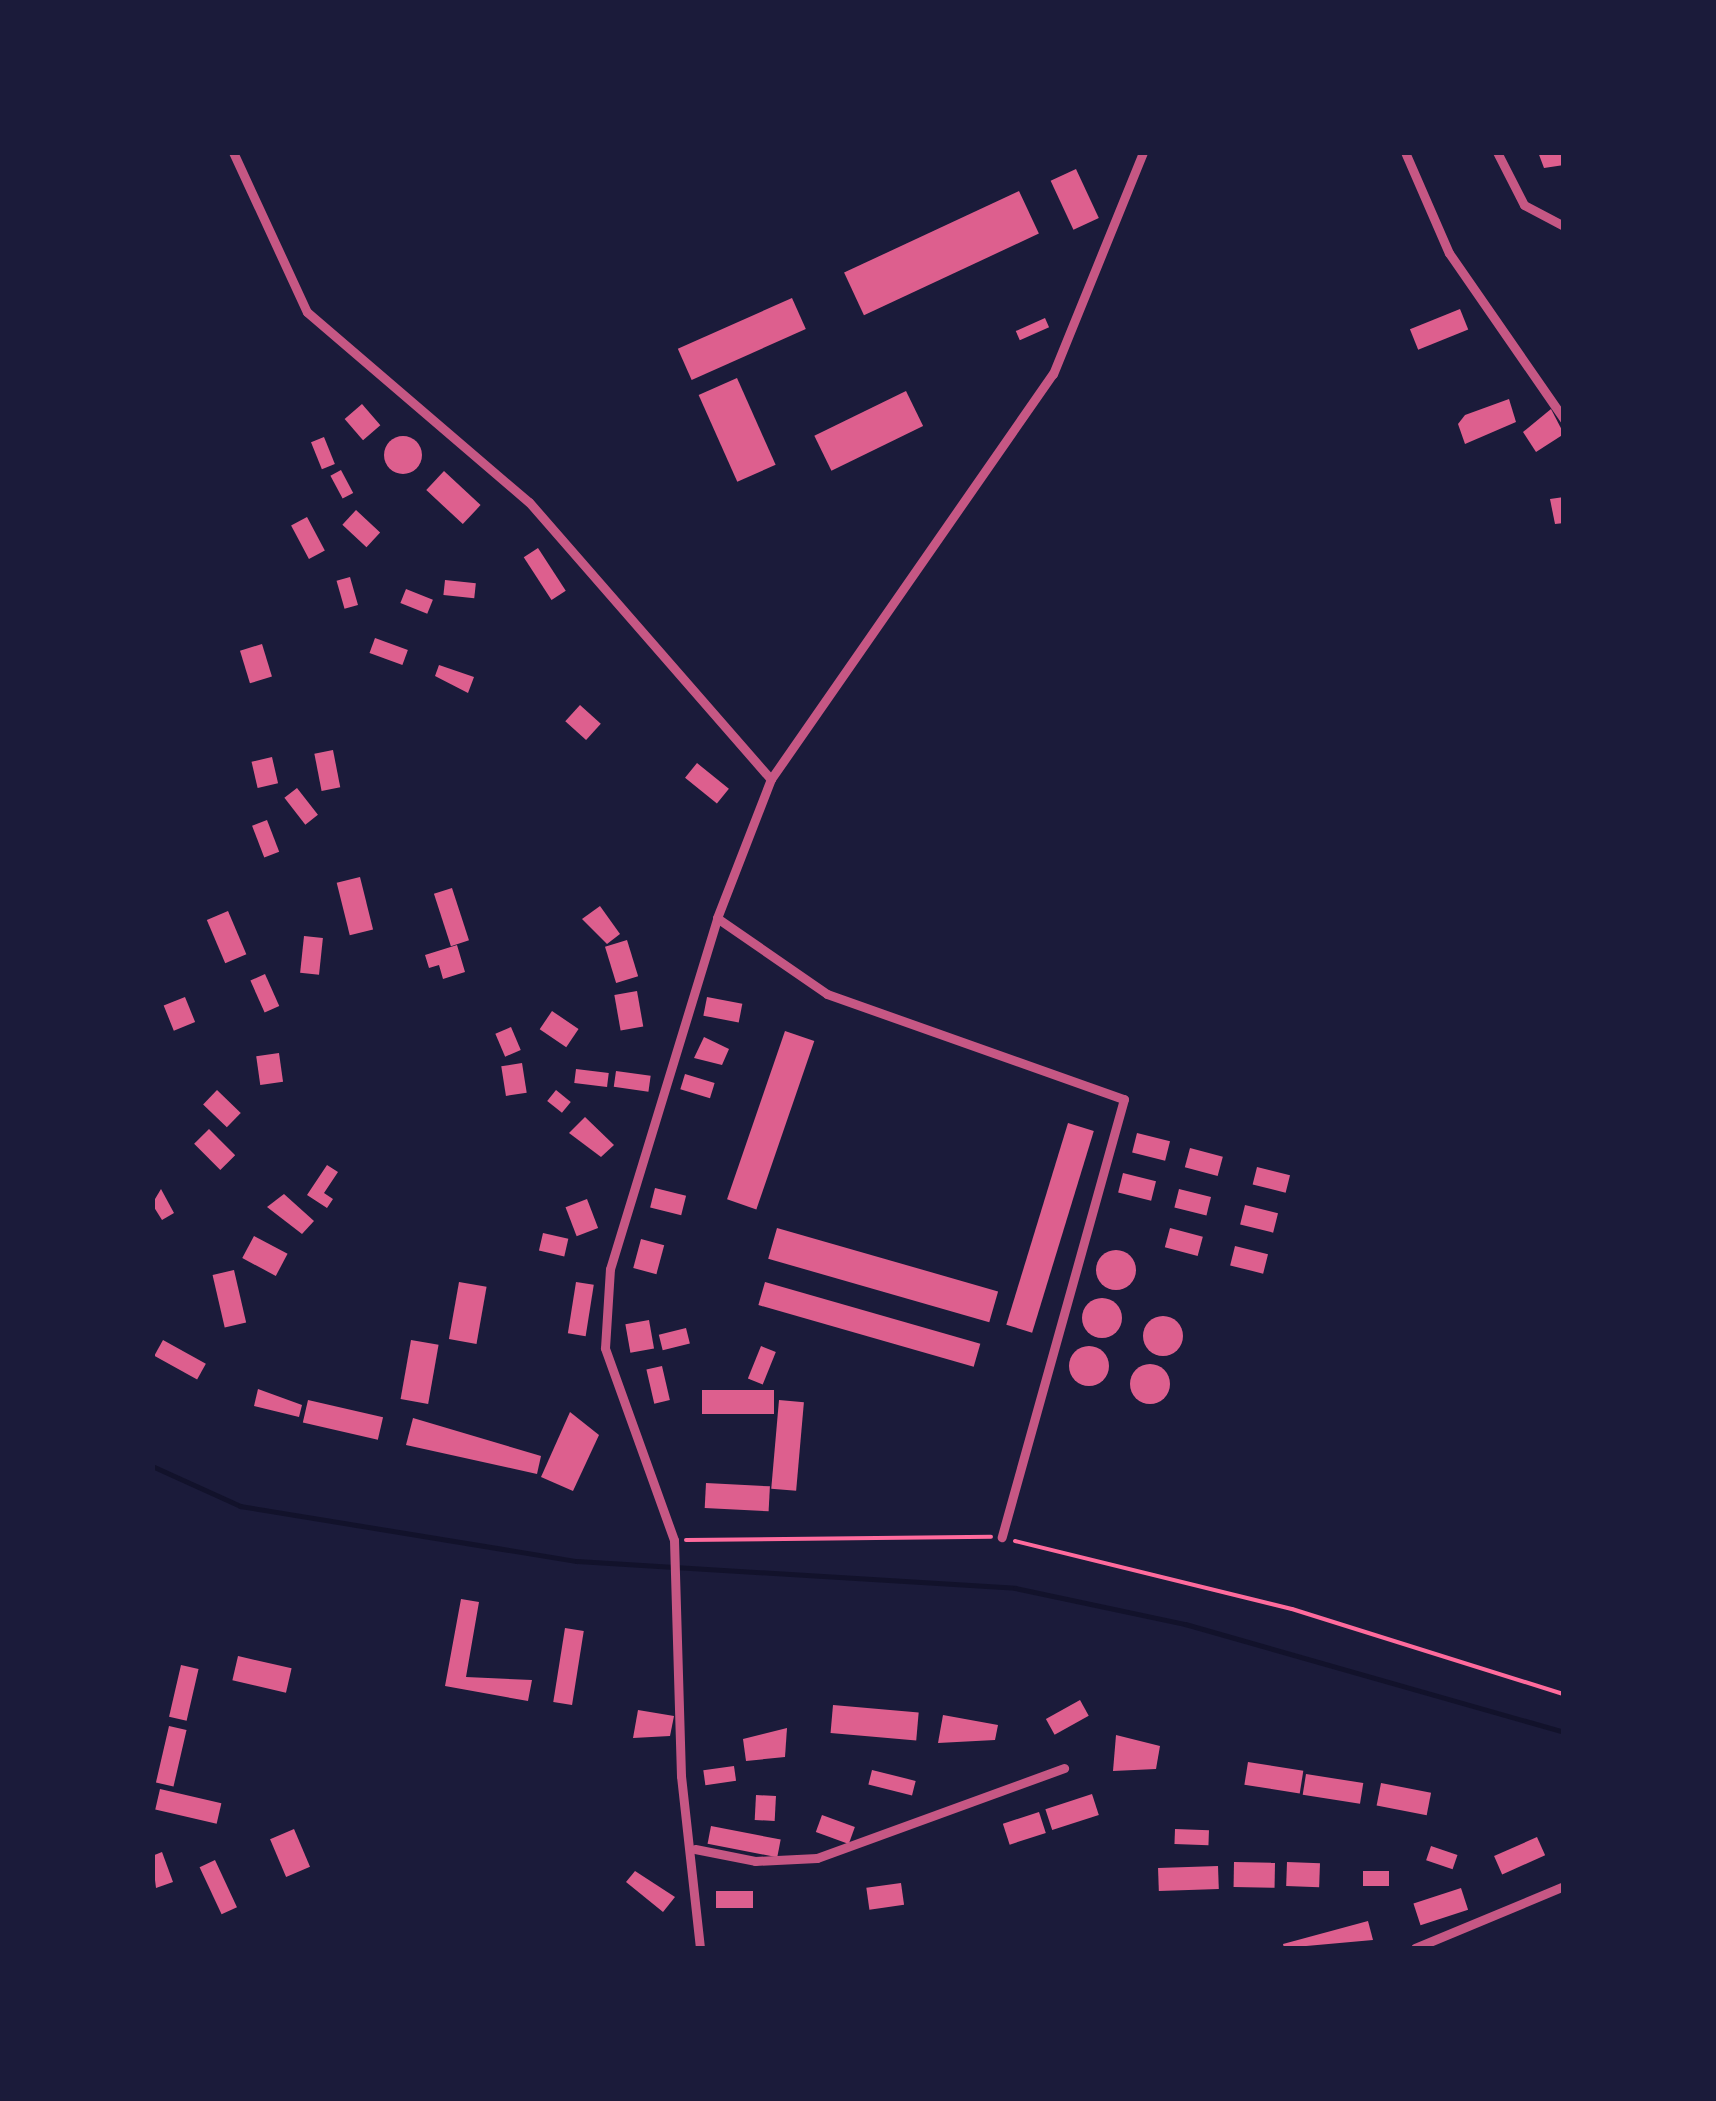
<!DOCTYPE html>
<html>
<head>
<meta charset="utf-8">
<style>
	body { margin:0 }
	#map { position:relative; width:1716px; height:2101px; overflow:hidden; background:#1b1b3a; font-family:"Public Sans",sans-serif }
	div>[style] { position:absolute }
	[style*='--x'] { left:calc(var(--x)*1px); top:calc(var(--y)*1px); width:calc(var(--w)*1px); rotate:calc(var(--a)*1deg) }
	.stream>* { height:5px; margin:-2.5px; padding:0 2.5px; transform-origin:2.5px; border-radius:2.5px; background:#12122b }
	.building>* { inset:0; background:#dd5f8e; transform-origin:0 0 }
	.round { border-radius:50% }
	.path>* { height:4px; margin:-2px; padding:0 2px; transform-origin:2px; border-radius:2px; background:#ff6b9d }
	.minor>* { height:9px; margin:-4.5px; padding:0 4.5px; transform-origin:4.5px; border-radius:4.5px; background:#c65784 }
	span { translate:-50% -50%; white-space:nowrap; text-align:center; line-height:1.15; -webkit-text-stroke:10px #1b1b3a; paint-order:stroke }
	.frame { position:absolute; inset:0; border:155px solid #1b1b3a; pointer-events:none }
</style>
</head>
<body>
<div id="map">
	<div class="stream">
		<div style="--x:152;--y:1466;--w:97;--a:24.4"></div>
		<div style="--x:240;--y:1506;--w:341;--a:9.3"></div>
		<div style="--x:577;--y:1561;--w:439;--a:3.5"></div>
		<div style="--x:1015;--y:1588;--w:174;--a:12"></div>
		<div style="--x:1185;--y:1624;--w:394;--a:15.9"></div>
	</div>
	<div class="building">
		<div style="clip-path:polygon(1538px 152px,1564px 152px,1564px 165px,1544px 168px)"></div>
		<div style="left:1076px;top:169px;width:54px;height:28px;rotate:65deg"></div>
		<div style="left:1019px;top:191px;width:47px;height:193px;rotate:65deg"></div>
		<div style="left:792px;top:298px;width:34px;height:125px;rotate:66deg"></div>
		<div style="left:1460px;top:309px;width:22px;height:54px;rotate:68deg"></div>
		<div style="left:1045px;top:318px;width:10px;height:32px;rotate:66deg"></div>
		<div style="left:737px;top:378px;width:95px;height:42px;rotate:66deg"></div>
		<div style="left:906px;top:391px;width:39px;height:102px;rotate:64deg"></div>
		<div style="clip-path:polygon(1509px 399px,1516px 422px,1465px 444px,1458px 424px,1465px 415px)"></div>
		<div style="left:362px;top:404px;width:28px;height:23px;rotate:49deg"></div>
		<div style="clip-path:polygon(1551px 409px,1564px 434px,1536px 452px,1523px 432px)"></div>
		<div class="round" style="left:384px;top:436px;width:38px;height:38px"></div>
		<div style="left:324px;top:437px;width:29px;height:14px;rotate:68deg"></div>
		<div style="left:341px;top:470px;width:26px;height:12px;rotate:62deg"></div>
		<div style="left:444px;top:471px;width:50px;height:26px;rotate:43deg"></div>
		<div style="clip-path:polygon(1564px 497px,1564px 523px,1555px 524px,1550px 499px)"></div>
		<div style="left:356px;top:510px;width:33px;height:20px;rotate:43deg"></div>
		<div style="left:307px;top:517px;width:38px;height:18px;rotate:62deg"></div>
		<div style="left:538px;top:548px;width:51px;height:17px;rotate:57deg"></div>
		<div style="left:350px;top:577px;width:29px;height:14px;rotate:74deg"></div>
		<div style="left:445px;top:580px;width:31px;height:15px;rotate:6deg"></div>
		<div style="left:406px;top:589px;width:29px;height:15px;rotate:22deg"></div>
		<div style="left:375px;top:638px;width:35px;height:16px;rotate:20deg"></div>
		<div style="left:262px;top:644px;width:34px;height:23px;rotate:73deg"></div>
		<div style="clip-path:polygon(439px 665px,474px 677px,468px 693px,435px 676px)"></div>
		<div style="left:580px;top:705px;width:28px;height:22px;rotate:42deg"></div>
		<div style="left:333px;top:750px;width:38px;height:19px;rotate:79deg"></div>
		<div style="left:272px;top:757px;width:27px;height:21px;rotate:77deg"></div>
		<div style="left:697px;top:763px;width:41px;height:19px;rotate:39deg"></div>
		<div style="left:297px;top:788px;width:34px;height:16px;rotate:52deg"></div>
		<div style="left:267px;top:820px;width:34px;height:16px;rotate:69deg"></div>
		<div style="left:360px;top:877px;width:54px;height:24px;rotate:76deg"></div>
		<div style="left:452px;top:888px;width:55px;height:19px;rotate:72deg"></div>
		<div style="clip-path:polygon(600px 906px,620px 934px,607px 944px,582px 919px)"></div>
		<div style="left:228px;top:911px;width:47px;height:23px;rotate:67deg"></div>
		<div style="left:304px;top:936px;width:19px;height:37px;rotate:6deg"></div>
		<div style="left:627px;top:940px;width:38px;height:23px;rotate:73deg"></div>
		<div style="clip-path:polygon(457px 945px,465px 972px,443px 979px,439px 965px,429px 968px,425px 955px)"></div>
		<div style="left:265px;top:974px;width:35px;height:16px;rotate:66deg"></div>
		<div style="left:637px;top:991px;width:36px;height:23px;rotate:80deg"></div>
		<div style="left:185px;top:997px;width:27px;height:23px;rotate:68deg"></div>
		<div style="left:707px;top:997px;width:36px;height:19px;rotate:11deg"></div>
		<div style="left:552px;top:1011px;width:32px;height:22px;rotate:34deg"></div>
		<div style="left:511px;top:1027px;width:25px;height:17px;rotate:67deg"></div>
		<div style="left:785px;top:1031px;width:31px;height:178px;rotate:19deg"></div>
		<div style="clip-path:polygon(704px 1037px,729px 1049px,722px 1065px,694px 1058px)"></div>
		<div style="left:279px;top:1053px;width:29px;height:23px;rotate:82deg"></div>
		<div style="left:522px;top:1063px;width:30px;height:21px;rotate:81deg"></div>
		<div style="left:576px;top:1069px;width:33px;height:14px;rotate:7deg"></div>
		<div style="left:616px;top:1071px;width:35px;height:16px;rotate:8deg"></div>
		<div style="left:685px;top:1074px;width:31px;height:16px;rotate:17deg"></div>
		<div style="left:217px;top:1090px;width:33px;height:20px;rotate:44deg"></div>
		<div style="left:556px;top:1090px;width:19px;height:14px;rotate:39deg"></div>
		<div style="clip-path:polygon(585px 1117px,614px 1145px,601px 1157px,569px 1133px)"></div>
		<div style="left:1068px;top:1123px;width:27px;height:211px;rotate:17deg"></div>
		<div style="left:209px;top:1129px;width:37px;height:21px;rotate:45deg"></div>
		<div style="left:1137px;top:1133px;width:34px;height:20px;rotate:14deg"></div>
		<div style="left:1190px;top:1148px;width:34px;height:20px;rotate:15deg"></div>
		<div style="clip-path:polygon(327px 1165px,338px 1172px,324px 1193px,333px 1199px,327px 1208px,307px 1195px)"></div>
		<div style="left:1257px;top:1167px;width:34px;height:18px;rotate:14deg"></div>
		<div style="left:1123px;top:1173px;width:34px;height:20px;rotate:14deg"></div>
		<div style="left:655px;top:1188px;width:32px;height:20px;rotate:14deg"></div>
		<div style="clip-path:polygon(161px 1189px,174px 1213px,162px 1220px,152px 1204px)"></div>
		<div style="left:1179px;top:1189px;width:33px;height:19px;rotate:14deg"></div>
		<div style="clip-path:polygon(284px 1194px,314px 1221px,302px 1234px,267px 1207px)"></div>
		<div style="left:587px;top:1199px;width:31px;height:23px;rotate:69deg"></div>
		<div style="left:1245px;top:1205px;width:34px;height:20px;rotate:14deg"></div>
		<div style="left:777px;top:1228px;width:230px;height:32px;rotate:16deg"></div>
		<div style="left:1170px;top:1228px;width:34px;height:20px;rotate:15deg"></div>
		<div style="left:543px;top:1233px;width:26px;height:18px;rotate:13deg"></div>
		<div style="left:254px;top:1236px;width:38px;height:25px;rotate:28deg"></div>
		<div style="left:641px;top:1239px;width:24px;height:30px;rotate:15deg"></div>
		<div style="left:1235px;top:1246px;width:34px;height:20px;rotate:14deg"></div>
		<div class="round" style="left:1096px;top:1250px;width:40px;height:40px"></div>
		<div style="left:234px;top:1270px;width:54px;height:22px;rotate:77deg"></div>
		<div style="left:459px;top:1282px;width:28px;height:58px;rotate:10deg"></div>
		<div style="left:576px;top:1282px;width:18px;height:52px;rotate:9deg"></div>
		<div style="left:765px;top:1282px;width:224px;height:24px;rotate:16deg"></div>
		<div class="round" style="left:1082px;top:1298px;width:40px;height:40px"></div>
		<div class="round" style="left:1143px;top:1316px;width:40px;height:40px"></div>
		<div style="left:649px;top:1320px;width:29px;height:24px;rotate:80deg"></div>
		<div style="left:686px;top:1328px;width:16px;height:28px;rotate:76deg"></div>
		<div style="left:163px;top:1340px;width:49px;height:18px;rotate:29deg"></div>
		<div style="left:411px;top:1340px;width:28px;height:60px;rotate:10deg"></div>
		<div style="left:761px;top:1346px;width:16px;height:35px;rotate:22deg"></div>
		<div class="round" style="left:1069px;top:1346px;width:40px;height:40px"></div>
		<div class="round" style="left:1130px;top:1364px;width:40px;height:40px"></div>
		<div style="left:662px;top:1366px;width:35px;height:16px;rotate:77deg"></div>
		<div style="clip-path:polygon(258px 1389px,302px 1405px,299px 1417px,254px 1406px)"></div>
		<div style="left:702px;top:1390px;width:72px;height:24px"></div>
		<div style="left:308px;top:1400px;width:77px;height:23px;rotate:13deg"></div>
		<div style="left:779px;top:1400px;width:25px;height:89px;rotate:5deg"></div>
		<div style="clip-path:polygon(570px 1412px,599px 1435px,573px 1491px,541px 1477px)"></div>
		<div style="clip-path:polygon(413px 1418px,541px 1456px,537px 1474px,406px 1445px)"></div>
		<div style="left:706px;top:1483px;width:64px;height:25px;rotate:3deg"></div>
		<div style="clip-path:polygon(461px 1599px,479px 1602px,466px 1677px,532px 1680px,528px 1701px,445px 1686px)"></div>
		<div style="left:565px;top:1628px;width:19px;height:75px;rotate:9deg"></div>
		<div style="left:238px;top:1656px;width:55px;height:25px;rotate:13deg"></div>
		<div style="left:181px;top:1665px;width:18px;height:53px;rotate:13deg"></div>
		<div style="left:1080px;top:1700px;width:18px;height:39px;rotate:61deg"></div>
		<div style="left:833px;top:1705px;width:86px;height:28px;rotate:5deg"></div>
		<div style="clip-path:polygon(638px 1710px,674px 1716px,670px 1736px,633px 1738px)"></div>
		<div style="clip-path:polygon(943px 1715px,998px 1725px,995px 1740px,938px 1743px)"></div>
		<div style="left:169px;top:1726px;width:18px;height:58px;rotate:13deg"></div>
		<div style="clip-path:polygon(787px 1728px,785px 1757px,746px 1761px,743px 1739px)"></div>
		<div style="clip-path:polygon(1116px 1735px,1160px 1746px,1156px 1769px,1113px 1771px)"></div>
		<div style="left:1248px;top:1762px;width:56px;height:23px;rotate:9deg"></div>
		<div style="left:734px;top:1766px;width:15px;height:31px;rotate:82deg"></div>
		<div style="left:872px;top:1770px;width:45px;height:15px;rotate:14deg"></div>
		<div style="left:1306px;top:1774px;width:58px;height:21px;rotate:9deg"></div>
		<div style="left:1381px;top:1783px;width:51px;height:23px;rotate:11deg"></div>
		<div style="left:160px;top:1789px;width:63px;height:21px;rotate:13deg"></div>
		<div style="left:1092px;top:1794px;width:22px;height:49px;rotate:72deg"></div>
		<div style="left:756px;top:1795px;width:20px;height:25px;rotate:3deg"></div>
		<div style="left:1039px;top:1812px;width:22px;height:38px;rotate:72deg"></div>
		<div style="left:822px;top:1815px;width:35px;height:18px;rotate:20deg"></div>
		<div style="left:711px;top:1826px;width:71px;height:18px;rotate:11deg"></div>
		<div style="left:294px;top:1829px;width:41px;height:26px;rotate:67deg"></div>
		<div style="left:1175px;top:1829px;width:34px;height:15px;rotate:2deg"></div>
		<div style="left:1537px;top:1837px;width:20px;height:47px;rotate:66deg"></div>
		<div style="left:1431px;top:1846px;width:28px;height:15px;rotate:19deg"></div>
		<div style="clip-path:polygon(162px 1852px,173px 1882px,156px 1888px,152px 1856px)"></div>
		<div style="left:215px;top:1860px;width:52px;height:17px;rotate:65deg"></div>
		<div style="left:1234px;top:1862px;width:41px;height:25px;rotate:1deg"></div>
		<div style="left:1287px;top:1862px;width:33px;height:24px;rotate:2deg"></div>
		<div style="left:1218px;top:1866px;width:23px;height:60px;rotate:88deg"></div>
		<div style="clip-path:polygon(635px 1871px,675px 1897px,663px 1912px,626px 1882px)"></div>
		<div style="left:1363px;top:1871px;width:26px;height:15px"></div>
		<div style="left:901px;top:1883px;width:22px;height:35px;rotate:82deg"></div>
		<div style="left:1461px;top:1888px;width:23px;height:50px;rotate:72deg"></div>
		<div style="left:716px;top:1891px;width:37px;height:17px"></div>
		<div style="clip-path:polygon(1368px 1921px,1373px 1940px,1284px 1948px,1283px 1944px)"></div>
	</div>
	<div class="path">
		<div style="--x:686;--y:1540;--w:305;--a:-0.6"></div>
		<div style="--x:1015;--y:1541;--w:285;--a:13.8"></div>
		<div style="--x:1292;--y:1609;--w:285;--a:17.4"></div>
	</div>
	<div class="minor">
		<div style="--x:233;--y:152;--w:176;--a:65.2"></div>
		<div style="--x:307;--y:312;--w:292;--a:40.6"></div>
		<div style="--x:529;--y:502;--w:368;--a:48.9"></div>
		<div style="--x:1405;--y:152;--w:110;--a:66.5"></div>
		<div style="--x:1449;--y:253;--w:202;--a:55.3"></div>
		<div style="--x:1497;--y:152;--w:59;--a:63"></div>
		<div style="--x:1524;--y:205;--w:45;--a:27.7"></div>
		<div style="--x:717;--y:918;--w:134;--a:34.6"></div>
		<div style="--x:827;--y:994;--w:315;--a:19.5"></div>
		<div style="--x:1124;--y:1099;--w:455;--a:105.6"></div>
		<div style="--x:695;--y:1849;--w:61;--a:11.3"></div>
		<div style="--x:755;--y:1861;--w:62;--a:-2.8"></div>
		<div style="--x:817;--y:1858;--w:263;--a:-20"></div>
		<div style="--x:700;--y:1948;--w:173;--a:-96.3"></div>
		<div style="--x:681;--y:1776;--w:236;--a:-91.7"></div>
		<div style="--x:674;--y:1540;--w:204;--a:-109.8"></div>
		<div style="--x:605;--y:1348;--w:79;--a:-86.4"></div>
		<div style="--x:610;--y:1269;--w:367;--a:-73"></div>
		<div style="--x:717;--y:918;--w:149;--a:-68.8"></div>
		<div style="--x:771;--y:779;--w:494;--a:-55.2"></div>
		<div style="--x:1053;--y:374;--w:240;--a:-67.9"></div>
		<div style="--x:1415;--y:1948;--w:161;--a:-22.6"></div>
	</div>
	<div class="frame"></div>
</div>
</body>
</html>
